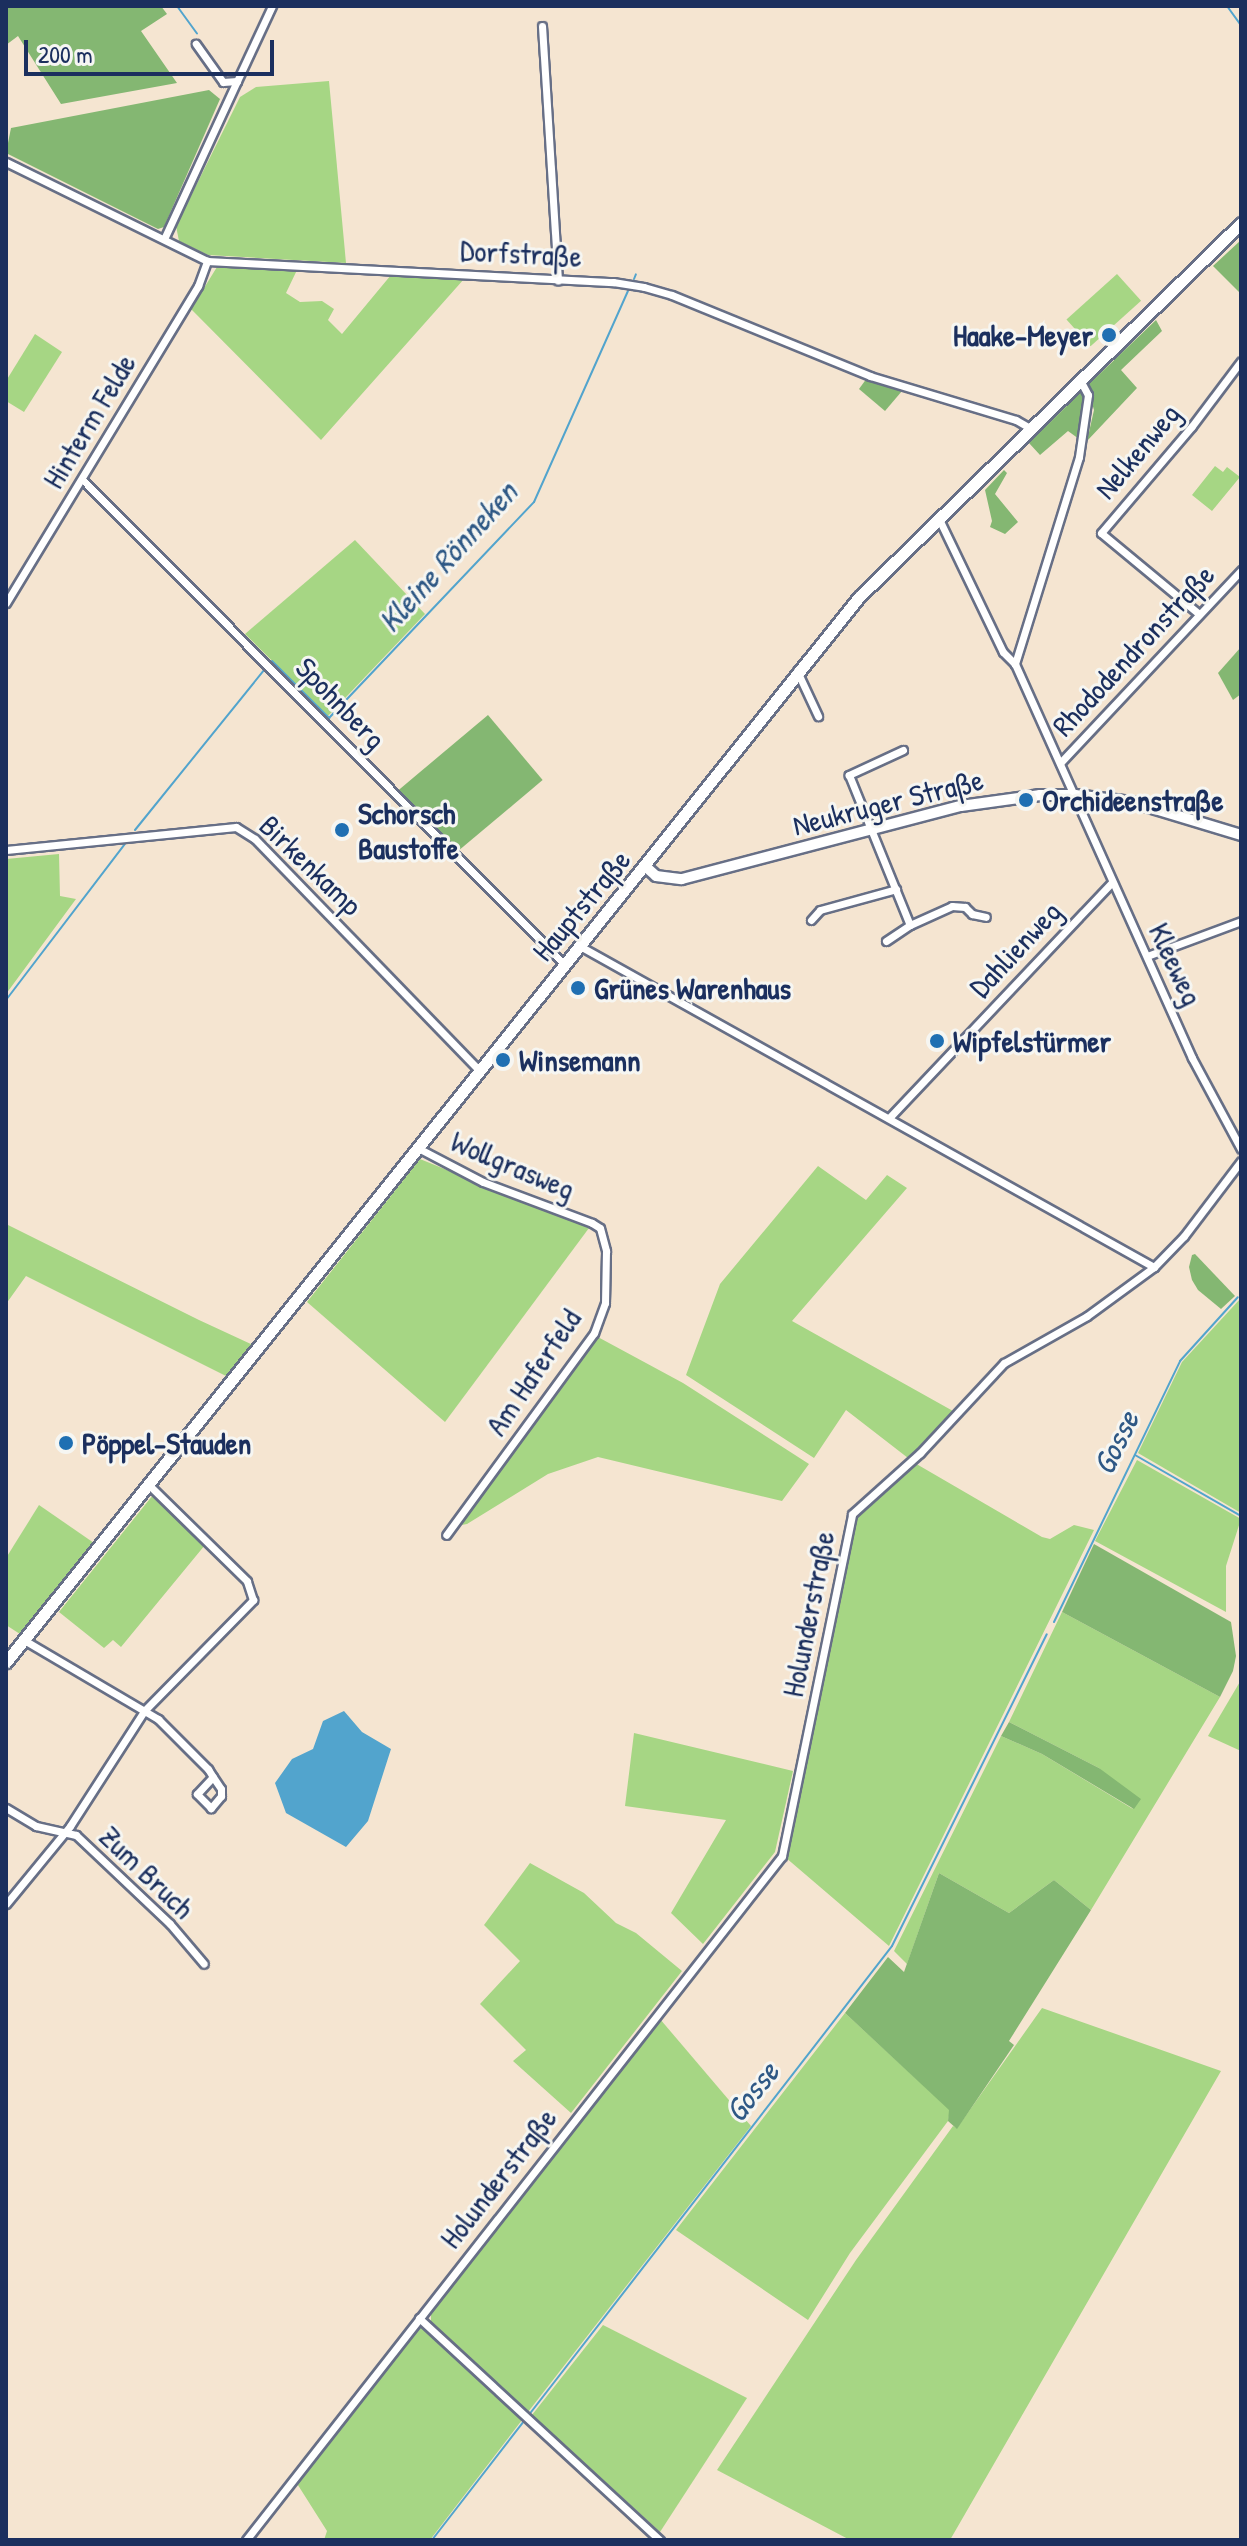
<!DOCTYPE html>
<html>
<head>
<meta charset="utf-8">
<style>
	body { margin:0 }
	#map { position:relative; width:1247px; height:2546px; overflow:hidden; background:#f5e5d1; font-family:"Patrick Hand",sans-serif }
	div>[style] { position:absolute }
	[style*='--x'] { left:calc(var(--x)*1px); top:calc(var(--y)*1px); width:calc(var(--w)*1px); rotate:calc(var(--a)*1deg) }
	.green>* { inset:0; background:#a6d684; transform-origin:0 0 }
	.forest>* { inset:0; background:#84b772; transform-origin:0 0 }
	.water>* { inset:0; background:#52a4cd }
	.stream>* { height:2px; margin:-1px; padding:0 1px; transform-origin:1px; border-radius:1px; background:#52a4cd }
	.roads { filter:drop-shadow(2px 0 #676f86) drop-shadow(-2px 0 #676f86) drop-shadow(0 2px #676f86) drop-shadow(0 -2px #676f86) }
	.street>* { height:7px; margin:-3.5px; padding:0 3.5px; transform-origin:3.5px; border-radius:3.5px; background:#fff }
	.secondary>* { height:10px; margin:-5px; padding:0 5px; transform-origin:5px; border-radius:5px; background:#fff }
	.primary>* { height:11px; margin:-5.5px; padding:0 5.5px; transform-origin:5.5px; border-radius:5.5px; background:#fff }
	.dots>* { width:22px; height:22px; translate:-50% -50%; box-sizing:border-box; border:4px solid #f6f6f2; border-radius:50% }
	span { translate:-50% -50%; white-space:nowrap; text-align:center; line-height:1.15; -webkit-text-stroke:6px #f6f6f2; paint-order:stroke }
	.street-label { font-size:30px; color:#1b2f5e }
	.poi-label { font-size:30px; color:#1b2f5e; font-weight:700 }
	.right { translate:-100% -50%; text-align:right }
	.left { translate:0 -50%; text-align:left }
	.water-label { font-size:32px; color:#2e5885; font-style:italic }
	.frame { position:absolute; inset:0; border:8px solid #1b2f5e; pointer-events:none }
	.scale { position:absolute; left:24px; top:40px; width:250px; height:36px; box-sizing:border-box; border:4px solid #1b2f5e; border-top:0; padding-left:10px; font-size:24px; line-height:28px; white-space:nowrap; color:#1b2f5e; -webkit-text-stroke:6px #f6f6f2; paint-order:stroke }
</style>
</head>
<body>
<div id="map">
	<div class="green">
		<div style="clip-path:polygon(329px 81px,346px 263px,208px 255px,179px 241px,176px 226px,240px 97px,256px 87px)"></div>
		<div style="clip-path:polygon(217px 267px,297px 270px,286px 293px,300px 302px,322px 301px,334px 309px,328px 320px,342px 334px,391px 275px,464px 279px,321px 440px,191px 309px)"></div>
		<div style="left:1117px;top:274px;width:36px;height:68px;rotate:48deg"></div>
		<div style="clip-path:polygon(35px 334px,62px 352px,24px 412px,6px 401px,6px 381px)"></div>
		<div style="clip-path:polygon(1215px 466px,1223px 472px,1227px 467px,1240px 477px,1212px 511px,1192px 495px)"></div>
		<div style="clip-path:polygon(355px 540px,425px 614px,328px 716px,245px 634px)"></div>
		<div style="clip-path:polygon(59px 854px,60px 896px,76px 899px,6px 994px,6px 859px)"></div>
		<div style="clip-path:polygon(420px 1159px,589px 1228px,445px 1422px,307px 1302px)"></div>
		<div style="clip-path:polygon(818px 1166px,866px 1200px,887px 1175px,907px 1188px,792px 1321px,953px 1411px,908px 1458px,846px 1410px,814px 1458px,686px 1375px,720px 1284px)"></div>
		<div style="clip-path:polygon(6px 1224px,199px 1320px,253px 1345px,226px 1376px,26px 1276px,6px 1304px)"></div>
		<div style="clip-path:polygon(1241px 1298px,1241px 1513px,1138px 1453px,1182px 1362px)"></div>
		<div style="clip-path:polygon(596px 1336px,683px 1383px,809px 1464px,782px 1501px,598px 1457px,548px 1474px,467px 1524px,456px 1526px)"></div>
		<div style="clip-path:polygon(1137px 1460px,1241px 1519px,1226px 1566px,1226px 1612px,1095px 1541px)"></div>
		<div style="clip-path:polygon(913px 1462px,1042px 1537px,1050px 1539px,1074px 1525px,1094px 1530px,889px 1946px,785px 1857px,856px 1516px)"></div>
		<div style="clip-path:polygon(153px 1495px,205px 1545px,121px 1647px,113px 1640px,104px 1648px,59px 1612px)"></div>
		<div style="clip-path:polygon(39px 1505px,94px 1543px,20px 1634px,6px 1625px,6px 1558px)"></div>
		<div style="clip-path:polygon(1062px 1612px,1220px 1697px,1091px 1910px,1054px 1880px,1009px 1913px,939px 1873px,907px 1964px,894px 1951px,1001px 1736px,1042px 1754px,1133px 1809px,1099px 1768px,1009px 1722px)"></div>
		<div style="clip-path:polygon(1241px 1680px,1241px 1751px,1208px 1736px)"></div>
		<div style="clip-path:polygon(634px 1733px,793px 1771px,775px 1852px,703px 1944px,671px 1913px,726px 1820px,625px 1806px)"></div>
		<div style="clip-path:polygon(530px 1863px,584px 1893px,616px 1923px,636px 1933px,682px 1971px,571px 2113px,513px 2061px,526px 2050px,480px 2004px,520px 1961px,484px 1925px)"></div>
		<div style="clip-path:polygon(1042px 2008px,1221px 2071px,950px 2540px,850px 2540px,717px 2470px,856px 2260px,953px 2126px,957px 2128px)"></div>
		<div style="clip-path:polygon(845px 2013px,950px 2110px,948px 2121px,850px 2253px,808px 2320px,676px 2230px)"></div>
		<div style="clip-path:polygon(660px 2019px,751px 2126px,528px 2412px,431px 2323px,431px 2310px)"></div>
		<div style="clip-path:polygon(603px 2325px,747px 2398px,660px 2532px,532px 2415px)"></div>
		<div style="clip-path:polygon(420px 2326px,522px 2420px,430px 2540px,324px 2540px,327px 2531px,296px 2482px)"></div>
	</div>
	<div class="forest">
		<div style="clip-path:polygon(6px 6px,161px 6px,167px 14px,141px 31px,177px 83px,61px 104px,18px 36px,6px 45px)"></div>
		<div style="clip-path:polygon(209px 90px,220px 99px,164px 227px,158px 229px,6px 153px,11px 128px)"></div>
		<div style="clip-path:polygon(1241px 240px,1241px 294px,1213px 266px)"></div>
		<div style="clip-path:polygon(1156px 320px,1162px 331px,1121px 370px,1137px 388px,1087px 441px,1094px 410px,1087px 386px)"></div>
		<div style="clip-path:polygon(867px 378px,902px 391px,885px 411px,859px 389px)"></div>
		<div style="clip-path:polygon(1082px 391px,1085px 396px,1079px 439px,1068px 431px,1040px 455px,1029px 443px)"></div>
		<div style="clip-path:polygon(1004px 470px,1007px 473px,995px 494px,1018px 522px,1005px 534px,990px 527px,992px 521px,985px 490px)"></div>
		<div style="clip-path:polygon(1241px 647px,1241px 694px,1233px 700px,1218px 673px)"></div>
		<div style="left:488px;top:715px;width:85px;height:117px;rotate:50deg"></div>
		<div style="clip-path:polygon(1195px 1254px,1235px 1296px,1221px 1309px,1198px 1290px,1192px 1280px,1189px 1267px,1192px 1255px)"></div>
		<div style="clip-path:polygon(1094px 1544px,1231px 1622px,1236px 1656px,1233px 1671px,1220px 1697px,1062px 1612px)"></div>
		<div style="clip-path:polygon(1009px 1722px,1099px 1768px,1141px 1799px,1134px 1809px,1042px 1754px,1001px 1736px)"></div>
		<div style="clip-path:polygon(939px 1873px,1009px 1913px,1054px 1880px,1091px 1910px,1009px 2041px,1014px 2045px,957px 2129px,948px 2121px,949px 2110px,845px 2013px,888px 1957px,904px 1972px)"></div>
	</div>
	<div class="water">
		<div style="clip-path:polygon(344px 1711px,362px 1732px,391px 1749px,368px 1821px,346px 1847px,286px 1813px,275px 1783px,292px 1759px,313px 1749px,323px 1721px)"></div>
	</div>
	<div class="stream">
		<div style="--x:177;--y:6;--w:34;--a:54"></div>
		<div style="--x:1227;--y:6;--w:22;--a:54"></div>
		<div style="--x:634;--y:279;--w:5;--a:-68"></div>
		<div style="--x:272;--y:661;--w:81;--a:45"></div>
		<div style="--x:329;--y:718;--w:298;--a:-46.5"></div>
		<div style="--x:534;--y:502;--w:231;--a:-66"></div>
		<div style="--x:135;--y:830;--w:206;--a:-51.1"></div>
		<div style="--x:6;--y:1000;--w:196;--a:-52.7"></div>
		<div style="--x:1135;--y:1455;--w:122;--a:29.9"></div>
		<div style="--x:1054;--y:1622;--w:290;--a:-64.2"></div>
		<div style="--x:1180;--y:1361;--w:86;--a:-47.8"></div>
		<div style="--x:528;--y:2416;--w:594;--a:-52.24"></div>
		<div style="--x:892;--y:1946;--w:348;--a:-63.6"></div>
		<div style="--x:432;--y:2540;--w:150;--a:-52.3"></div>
	</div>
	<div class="roads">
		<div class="street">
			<div style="--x:542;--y:26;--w:255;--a:86.4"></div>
			<div style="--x:237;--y:81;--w:83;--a:-65"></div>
			<div style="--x:6;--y:162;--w:224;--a:26.2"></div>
			<div style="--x:207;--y:261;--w:407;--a:3"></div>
			<div style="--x:613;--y:282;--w:31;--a:9"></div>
			<div style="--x:644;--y:287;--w:29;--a:16"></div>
			<div style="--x:672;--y:295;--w:214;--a:22.2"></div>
			<div style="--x:870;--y:376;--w:152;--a:16.8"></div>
			<div style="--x:1016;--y:420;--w:16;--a:30"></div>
			<div style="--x:164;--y:239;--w:174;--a:-65.2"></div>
			<div style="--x:237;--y:81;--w:14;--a:176"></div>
			<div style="--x:223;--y:82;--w:47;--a:-125.4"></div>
			<div style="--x:1080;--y:380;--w:17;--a:62"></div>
			<div style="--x:1088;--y:395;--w:63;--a:98.3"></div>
			<div style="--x:1079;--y:457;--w:217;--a:107.2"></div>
			<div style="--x:1015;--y:664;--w:432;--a:65.8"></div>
			<div style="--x:1192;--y:1058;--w:103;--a:61.7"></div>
			<div style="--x:82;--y:479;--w:682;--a:45.18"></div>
			<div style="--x:938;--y:517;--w:150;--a:64.3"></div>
			<div style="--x:1003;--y:652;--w:17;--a:45"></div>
			<div style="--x:6;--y:603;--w:371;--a:-58.8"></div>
			<div style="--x:198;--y:286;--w:27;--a:-70"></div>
			<div style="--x:1199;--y:614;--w:127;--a:-140.4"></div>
			<div style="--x:1101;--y:533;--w:140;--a:-49.6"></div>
			<div style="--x:1192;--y:426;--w:81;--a:-53"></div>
			<div style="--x:797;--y:671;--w:50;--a:65"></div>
			<div style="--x:903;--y:750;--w:60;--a:155.2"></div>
			<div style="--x:849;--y:775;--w:162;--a:67.9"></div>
			<div style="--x:1061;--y:762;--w:263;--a:-46.8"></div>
			<div style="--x:6;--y:850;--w:231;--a:-5.7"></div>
			<div style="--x:236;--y:827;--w:22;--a:32"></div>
			<div style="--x:255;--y:839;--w:322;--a:45.9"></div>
			<div style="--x:811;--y:920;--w:13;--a:-48"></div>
			<div style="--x:820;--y:910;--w:79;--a:-15.4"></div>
			<div style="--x:886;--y:941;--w:29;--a:-34"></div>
			<div style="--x:910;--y:925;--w:46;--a:-24.3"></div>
			<div style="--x:952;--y:906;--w:13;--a:4"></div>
			<div style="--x:965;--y:907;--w:10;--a:45"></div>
			<div style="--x:972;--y:914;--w:14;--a:12"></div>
			<div style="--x:578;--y:945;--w:660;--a:29.21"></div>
			<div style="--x:1147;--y:956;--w:100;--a:-20.4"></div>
			<div style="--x:889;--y:1118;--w:323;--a:-46.6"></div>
			<div style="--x:418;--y:1148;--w:73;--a:27.6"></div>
			<div style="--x:483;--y:1182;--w:116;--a:20.6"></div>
			<div style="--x:592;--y:1223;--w:9;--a:32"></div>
			<div style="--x:600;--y:1228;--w:24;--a:75"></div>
			<div style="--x:606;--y:1251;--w:52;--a:91.1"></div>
			<div style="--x:605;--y:1303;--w:32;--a:110"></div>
			<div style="--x:594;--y:1333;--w:250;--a:126.2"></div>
			<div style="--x:24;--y:1640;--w:156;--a:30.5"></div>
			<div style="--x:158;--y:1719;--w:71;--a:45"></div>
			<div style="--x:208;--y:1769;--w:9;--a:58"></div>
			<div style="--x:213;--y:1777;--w:14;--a:56"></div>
			<div style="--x:221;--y:1789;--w:7;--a:90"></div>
			<div style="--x:221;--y:1796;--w:16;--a:130"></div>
			<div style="--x:211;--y:1808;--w:20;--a:-135"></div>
			<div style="--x:197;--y:1794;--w:23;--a:-47"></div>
			<div style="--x:6;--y:1808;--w:35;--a:31"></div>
			<div style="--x:36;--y:1826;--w:41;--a:12.7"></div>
			<div style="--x:76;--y:1835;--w:129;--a:43.4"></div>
			<div style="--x:170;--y:1924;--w:52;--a:49.6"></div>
			<div style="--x:6;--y:1904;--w:101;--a:-50.6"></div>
			<div style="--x:70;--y:1826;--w:137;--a:-57.2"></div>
			<div style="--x:144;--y:1711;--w:156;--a:-45.5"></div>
			<div style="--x:253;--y:1600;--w:20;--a:-108"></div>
			<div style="--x:247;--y:1581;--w:139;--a:-135.6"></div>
			<div style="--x:419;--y:2318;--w:328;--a:42.7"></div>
			<div style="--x:246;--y:2540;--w:869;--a:-51.92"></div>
			<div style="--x:782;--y:1856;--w:349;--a:-78.4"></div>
			<div style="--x:852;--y:1514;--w:91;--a:-41.9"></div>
			<div style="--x:920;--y:1453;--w:123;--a:-47"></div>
			<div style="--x:1004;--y:1363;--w:95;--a:-29.5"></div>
			<div style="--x:1087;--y:1316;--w:83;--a:-36.2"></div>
			<div style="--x:1154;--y:1267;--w:43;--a:-45.9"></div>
			<div style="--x:1184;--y:1236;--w:94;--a:-52.8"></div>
		</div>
		<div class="secondary">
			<div style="--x:645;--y:866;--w:15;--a:42"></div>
			<div style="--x:656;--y:876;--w:26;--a:7"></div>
			<div style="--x:682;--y:879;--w:288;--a:-14.7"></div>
			<div style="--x:961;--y:806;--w:80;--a:-7.9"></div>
			<div style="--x:1040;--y:795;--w:35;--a:0"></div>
			<div style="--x:1075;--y:795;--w:57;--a:7"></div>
			<div style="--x:1132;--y:802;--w:114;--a:16.8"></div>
		</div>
		<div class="primary">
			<div style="--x:6;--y:1662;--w:1364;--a:-51.31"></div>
			<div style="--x:859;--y:597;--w:535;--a:-44.39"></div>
		</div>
	</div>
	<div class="dots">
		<div style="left:1109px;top:335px;background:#1f6fb2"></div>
		<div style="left:1026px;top:800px;background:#1f6fb2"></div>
		<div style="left:342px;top:830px;background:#1f6fb2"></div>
		<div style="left:578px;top:988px;background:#1f6fb2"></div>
		<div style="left:937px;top:1041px;background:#1f6fb2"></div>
		<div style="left:503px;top:1060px;background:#1f6fb2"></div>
		<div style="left:66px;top:1443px;background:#1f6fb2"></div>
	</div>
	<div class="street-label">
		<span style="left:521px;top:253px;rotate:3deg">Dorfstraße</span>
		<span style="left:89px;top:421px;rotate:-59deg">Hinterm Felde</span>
		<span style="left:1137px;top:451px;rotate:-50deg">Nelkenweg</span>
		<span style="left:1133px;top:650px;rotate:-47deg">Rhododendronstraße</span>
		<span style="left:341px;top:703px;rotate:46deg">Spohnberg</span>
		<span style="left:888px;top:802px;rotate:-14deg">Neukruger Straße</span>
		<span style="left:311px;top:865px;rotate:44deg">Birkenkamp</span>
		<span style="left:581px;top:905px;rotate:-50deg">Hauptstraße</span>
		<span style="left:1015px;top:949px;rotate:-47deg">Dahlienweg</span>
		<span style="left:1176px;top:964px;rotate:65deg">Kleeweg</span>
		<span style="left:513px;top:1165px;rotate:23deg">Wollgrasweg</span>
		<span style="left:533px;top:1372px;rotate:-56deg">Am Haferfeld</span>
		<span style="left:808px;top:1614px;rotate:-79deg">Holunderstraße</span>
		<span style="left:147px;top:1872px;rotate:44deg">Zum Bruch</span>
		<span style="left:498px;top:2178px;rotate:-52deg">Holunderstraße</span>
	</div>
	<div class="poi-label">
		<span class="right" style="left:1093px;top:335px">Haake-Meyer</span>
		<span class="left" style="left:1042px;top:800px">Orchideenstraße</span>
		<span class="left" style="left:358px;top:830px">Schorsch<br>Baustoffe</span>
		<span class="left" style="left:594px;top:988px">Grünes Warenhaus</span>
		<span class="left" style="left:953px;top:1041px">Wipfelstürmer</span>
		<span class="left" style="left:519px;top:1060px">Winsemann</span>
		<span class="left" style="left:82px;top:1443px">Pöppel-Stauden</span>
	</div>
	<div class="water-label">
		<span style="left:448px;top:557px;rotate:-48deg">Kleine Rönneken</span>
		<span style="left:1116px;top:1443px;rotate:-64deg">Gosse</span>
		<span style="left:752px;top:2092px;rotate:-52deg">Gosse</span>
	</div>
	<div class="frame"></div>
	<div class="scale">200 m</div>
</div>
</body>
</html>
